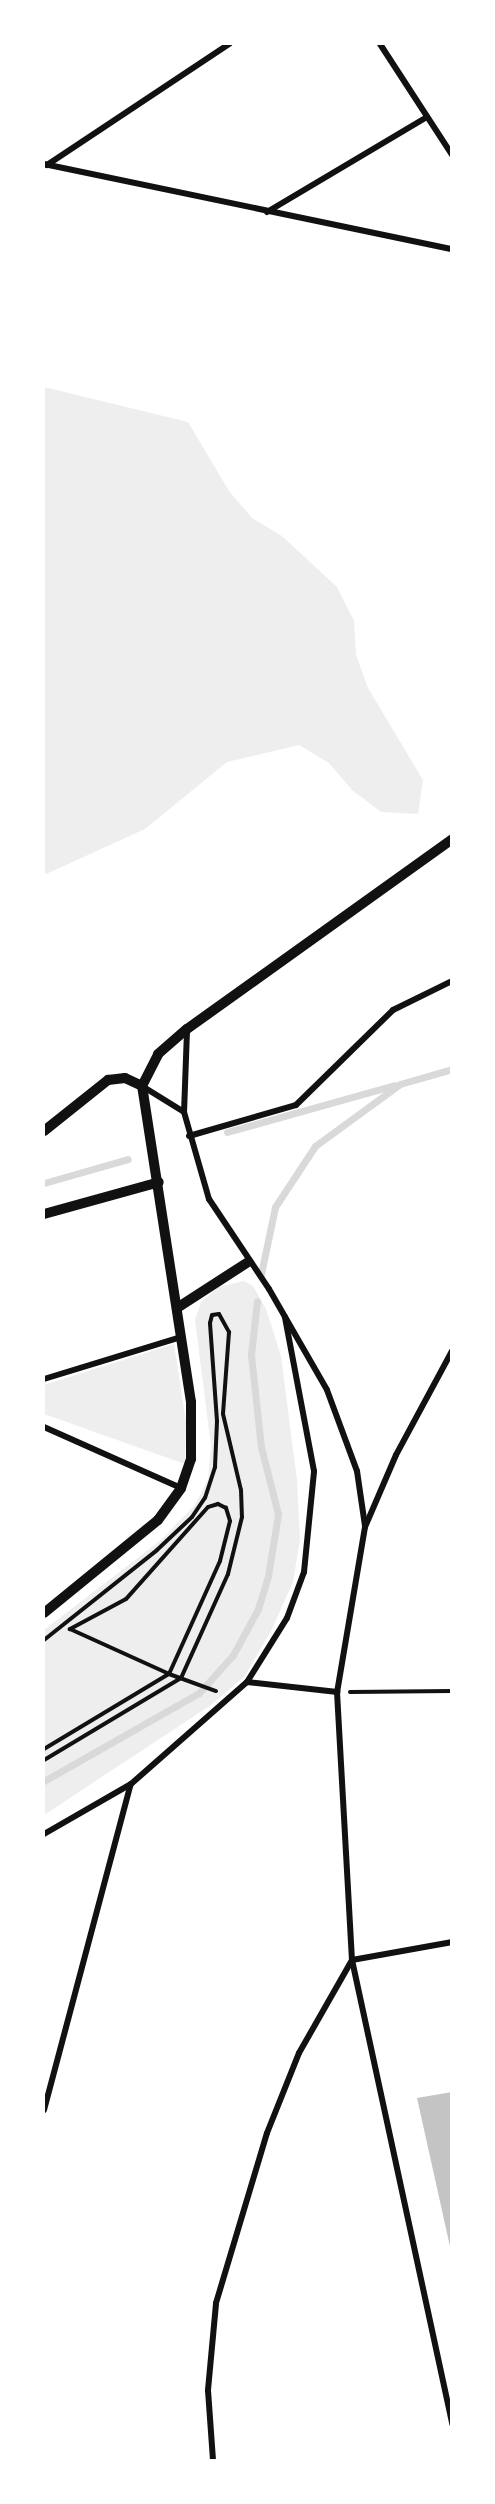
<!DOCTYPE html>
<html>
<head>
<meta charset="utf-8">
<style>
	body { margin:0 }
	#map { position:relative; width:495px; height:2504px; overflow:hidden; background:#fff; font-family:"Asap Condensed",sans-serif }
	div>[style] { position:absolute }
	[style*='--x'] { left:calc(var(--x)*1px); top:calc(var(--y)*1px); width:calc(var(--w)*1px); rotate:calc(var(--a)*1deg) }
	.green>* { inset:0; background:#eee }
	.stream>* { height:7px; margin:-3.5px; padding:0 3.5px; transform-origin:3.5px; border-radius:3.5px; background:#d9d9d9 }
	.building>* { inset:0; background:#c4c4c4 }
	.path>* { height:4px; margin:-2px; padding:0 2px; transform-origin:2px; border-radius:2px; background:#111 }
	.minor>* { height:6px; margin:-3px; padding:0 3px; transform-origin:3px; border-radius:3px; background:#111 }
	.tertiary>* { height:10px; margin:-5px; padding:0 5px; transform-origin:5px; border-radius:5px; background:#111 }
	span { translate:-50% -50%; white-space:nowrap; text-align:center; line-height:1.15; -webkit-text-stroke:4.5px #fff; paint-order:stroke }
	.frame { position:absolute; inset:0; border:45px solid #fff; pointer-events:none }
</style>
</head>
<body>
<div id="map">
	<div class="green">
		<div style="clip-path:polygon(44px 387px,188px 422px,229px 491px,252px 518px,282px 536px,337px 587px,354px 621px,356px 655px,368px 688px,423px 780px,418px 814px,381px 812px,352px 790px,329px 763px,299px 745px,227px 762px,145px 829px,44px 875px)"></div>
		<div style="clip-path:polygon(244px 1281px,253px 1286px,266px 1309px,281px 1356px,297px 1480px,300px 1540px,293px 1582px,272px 1629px,245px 1676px,211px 1705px,44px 1815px,44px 1630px,161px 1540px,194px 1506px,208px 1480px,211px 1446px,195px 1320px,201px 1302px,219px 1287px)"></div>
		<div style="clip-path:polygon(174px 1344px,186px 1422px,185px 1464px,44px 1414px,44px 1385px)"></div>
	</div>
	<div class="stream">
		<div style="--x:227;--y:1132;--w:174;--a:-15.6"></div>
		<div style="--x:44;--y:1183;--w:87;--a:-15.9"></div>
		<div style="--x:261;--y:1274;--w:68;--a:-78.2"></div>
		<div style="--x:275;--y:1207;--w:73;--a:-56.7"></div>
		<div style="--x:315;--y:1146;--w:105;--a:-36.1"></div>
		<div style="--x:400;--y:1084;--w:54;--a:-16.1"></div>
		<div style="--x:44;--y:1781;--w:178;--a:-29.6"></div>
		<div style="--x:199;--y:1693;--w:51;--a:-48.2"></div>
		<div style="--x:233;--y:1655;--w:52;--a:-61.5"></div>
		<div style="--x:258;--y:1609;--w:34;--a:-73"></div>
		<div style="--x:268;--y:1576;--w:63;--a:-80.8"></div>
		<div style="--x:278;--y:1514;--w:69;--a:-104.2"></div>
		<div style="--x:261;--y:1447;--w:93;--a:-96.2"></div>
		<div style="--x:251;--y:1355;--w:54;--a:-83.7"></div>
	</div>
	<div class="building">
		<div style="clip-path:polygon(452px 2092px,452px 2251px,451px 2251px,417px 2098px)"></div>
	</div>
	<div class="path">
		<div style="--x:44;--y:1640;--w:144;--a:-38.5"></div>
		<div style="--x:157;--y:1550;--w:48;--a:-43.3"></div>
		<div style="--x:192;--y:1517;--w:23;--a:-56"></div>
		<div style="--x:205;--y:1498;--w:33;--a:-72"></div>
		<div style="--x:215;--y:1467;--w:46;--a:-87.5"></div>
		<div style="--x:217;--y:1421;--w:98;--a:-94.1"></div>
		<div style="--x:210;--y:1323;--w:8;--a:-76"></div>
		<div style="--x:212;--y:1315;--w:7;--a:-8"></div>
		<div style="--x:219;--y:1314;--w:21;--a:61"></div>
		<div style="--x:229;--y:1332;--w:82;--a:94.2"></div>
		<div style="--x:223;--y:1414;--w:78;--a:76.7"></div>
		<div style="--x:241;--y:1490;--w:27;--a:88"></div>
		<div style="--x:242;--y:1517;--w:59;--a:103.8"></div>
		<div style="--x:228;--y:1574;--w:114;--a:114.3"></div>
		<div style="--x:181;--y:1678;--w:160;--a:149.1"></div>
		<div style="--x:350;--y:1692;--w:102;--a:-0.6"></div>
		<div style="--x:44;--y:1749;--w:146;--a:-31"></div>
		<div style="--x:169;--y:1674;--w:124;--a:-65.7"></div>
		<div style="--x:220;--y:1561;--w:41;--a:-76"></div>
		<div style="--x:230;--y:1521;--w:14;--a:-107"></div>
		<div style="--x:226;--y:1508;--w:9;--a:-153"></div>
		<div style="--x:218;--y:1504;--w:10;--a:163"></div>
		<div style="--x:208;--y:1507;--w:123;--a:131.7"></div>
		<div style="--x:126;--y:1599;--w:64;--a:151.8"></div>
		<div style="--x:70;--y:1629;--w:109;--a:24.4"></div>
		<div style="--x:169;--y:1674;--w:50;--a:19.9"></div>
	</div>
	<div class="minor">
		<div style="--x:380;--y:44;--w:132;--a:57"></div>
		<div style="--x:44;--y:164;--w:417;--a:11.8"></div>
		<div style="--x:47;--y:165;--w:219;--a:-33.6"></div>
		<div style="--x:267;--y:212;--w:186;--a:-30.7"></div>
		<div style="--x:187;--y:1031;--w:81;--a:92.1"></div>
		<div style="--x:184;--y:1112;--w:91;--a:74"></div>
		<div style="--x:209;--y:1199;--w:108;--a:56.3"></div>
		<div style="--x:269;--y:1289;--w:116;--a:60.1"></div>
		<div style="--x:327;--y:1390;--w:86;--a:69.7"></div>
		<div style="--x:357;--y:1471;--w:56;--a:81.7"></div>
		<div style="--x:142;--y:1086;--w:49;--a:31.8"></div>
		<div style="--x:189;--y:1136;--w:111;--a:-16.2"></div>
		<div style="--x:296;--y:1105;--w:136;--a:-44.4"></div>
		<div style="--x:393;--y:1010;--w:66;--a:-26.2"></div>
		<div style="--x:452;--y:1351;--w:118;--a:118.3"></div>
		<div style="--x:396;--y:1455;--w:78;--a:113.3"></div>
		<div style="--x:365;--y:1527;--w:167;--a:99.6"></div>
		<div style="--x:337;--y:1692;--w:268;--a:86.8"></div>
		<div style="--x:352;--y:1960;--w:475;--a:77.8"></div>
		<div style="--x:44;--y:1379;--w:143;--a:-17"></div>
		<div style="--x:44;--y:1427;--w:150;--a:24"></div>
		<div style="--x:247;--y:1682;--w:91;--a:6.3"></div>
		<div style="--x:44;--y:1834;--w:100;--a:-29.9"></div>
		<div style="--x:131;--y:1784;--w:154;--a:-41.3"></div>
		<div style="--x:247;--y:1682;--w:75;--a:-58"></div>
		<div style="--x:287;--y:1618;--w:49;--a:-69.7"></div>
		<div style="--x:304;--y:1572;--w:101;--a:-84.3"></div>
		<div style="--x:314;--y:1471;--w:157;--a:-100.7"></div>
		<div style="--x:352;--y:1960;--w:102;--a:-10.2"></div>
		<div style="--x:44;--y:2110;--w:337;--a:-75.1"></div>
		<div style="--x:213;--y:2460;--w:70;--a:-94.1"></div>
		<div style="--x:208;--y:2390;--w:87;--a:-84.7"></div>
		<div style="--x:216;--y:2303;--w:177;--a:-73.3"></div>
		<div style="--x:267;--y:2133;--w:86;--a:-68.2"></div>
		<div style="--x:299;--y:2053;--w:107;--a:-60.3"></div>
	</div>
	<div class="tertiary">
		<div style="--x:142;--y:1086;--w:36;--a:-63"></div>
		<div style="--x:158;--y:1054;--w:38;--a:-41"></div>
		<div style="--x:187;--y:1029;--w:326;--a:-35.6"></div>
		<div style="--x:44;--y:1131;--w:82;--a:-38.6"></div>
		<div style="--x:108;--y:1080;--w:17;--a:-7"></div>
		<div style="--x:125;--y:1078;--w:19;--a:25"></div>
		<div style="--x:44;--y:1214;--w:119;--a:-15.5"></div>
		<div style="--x:177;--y:1308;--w:85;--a:-32.9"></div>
		<div style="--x:44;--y:1613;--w:147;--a:-39.2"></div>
		<div style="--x:158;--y:1520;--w:39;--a:-54"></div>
		<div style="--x:181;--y:1488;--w:31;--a:-71"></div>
		<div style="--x:191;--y:1459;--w:57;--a:-90"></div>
		<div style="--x:191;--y:1402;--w:320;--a:-98.8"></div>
	</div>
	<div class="frame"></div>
</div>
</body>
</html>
